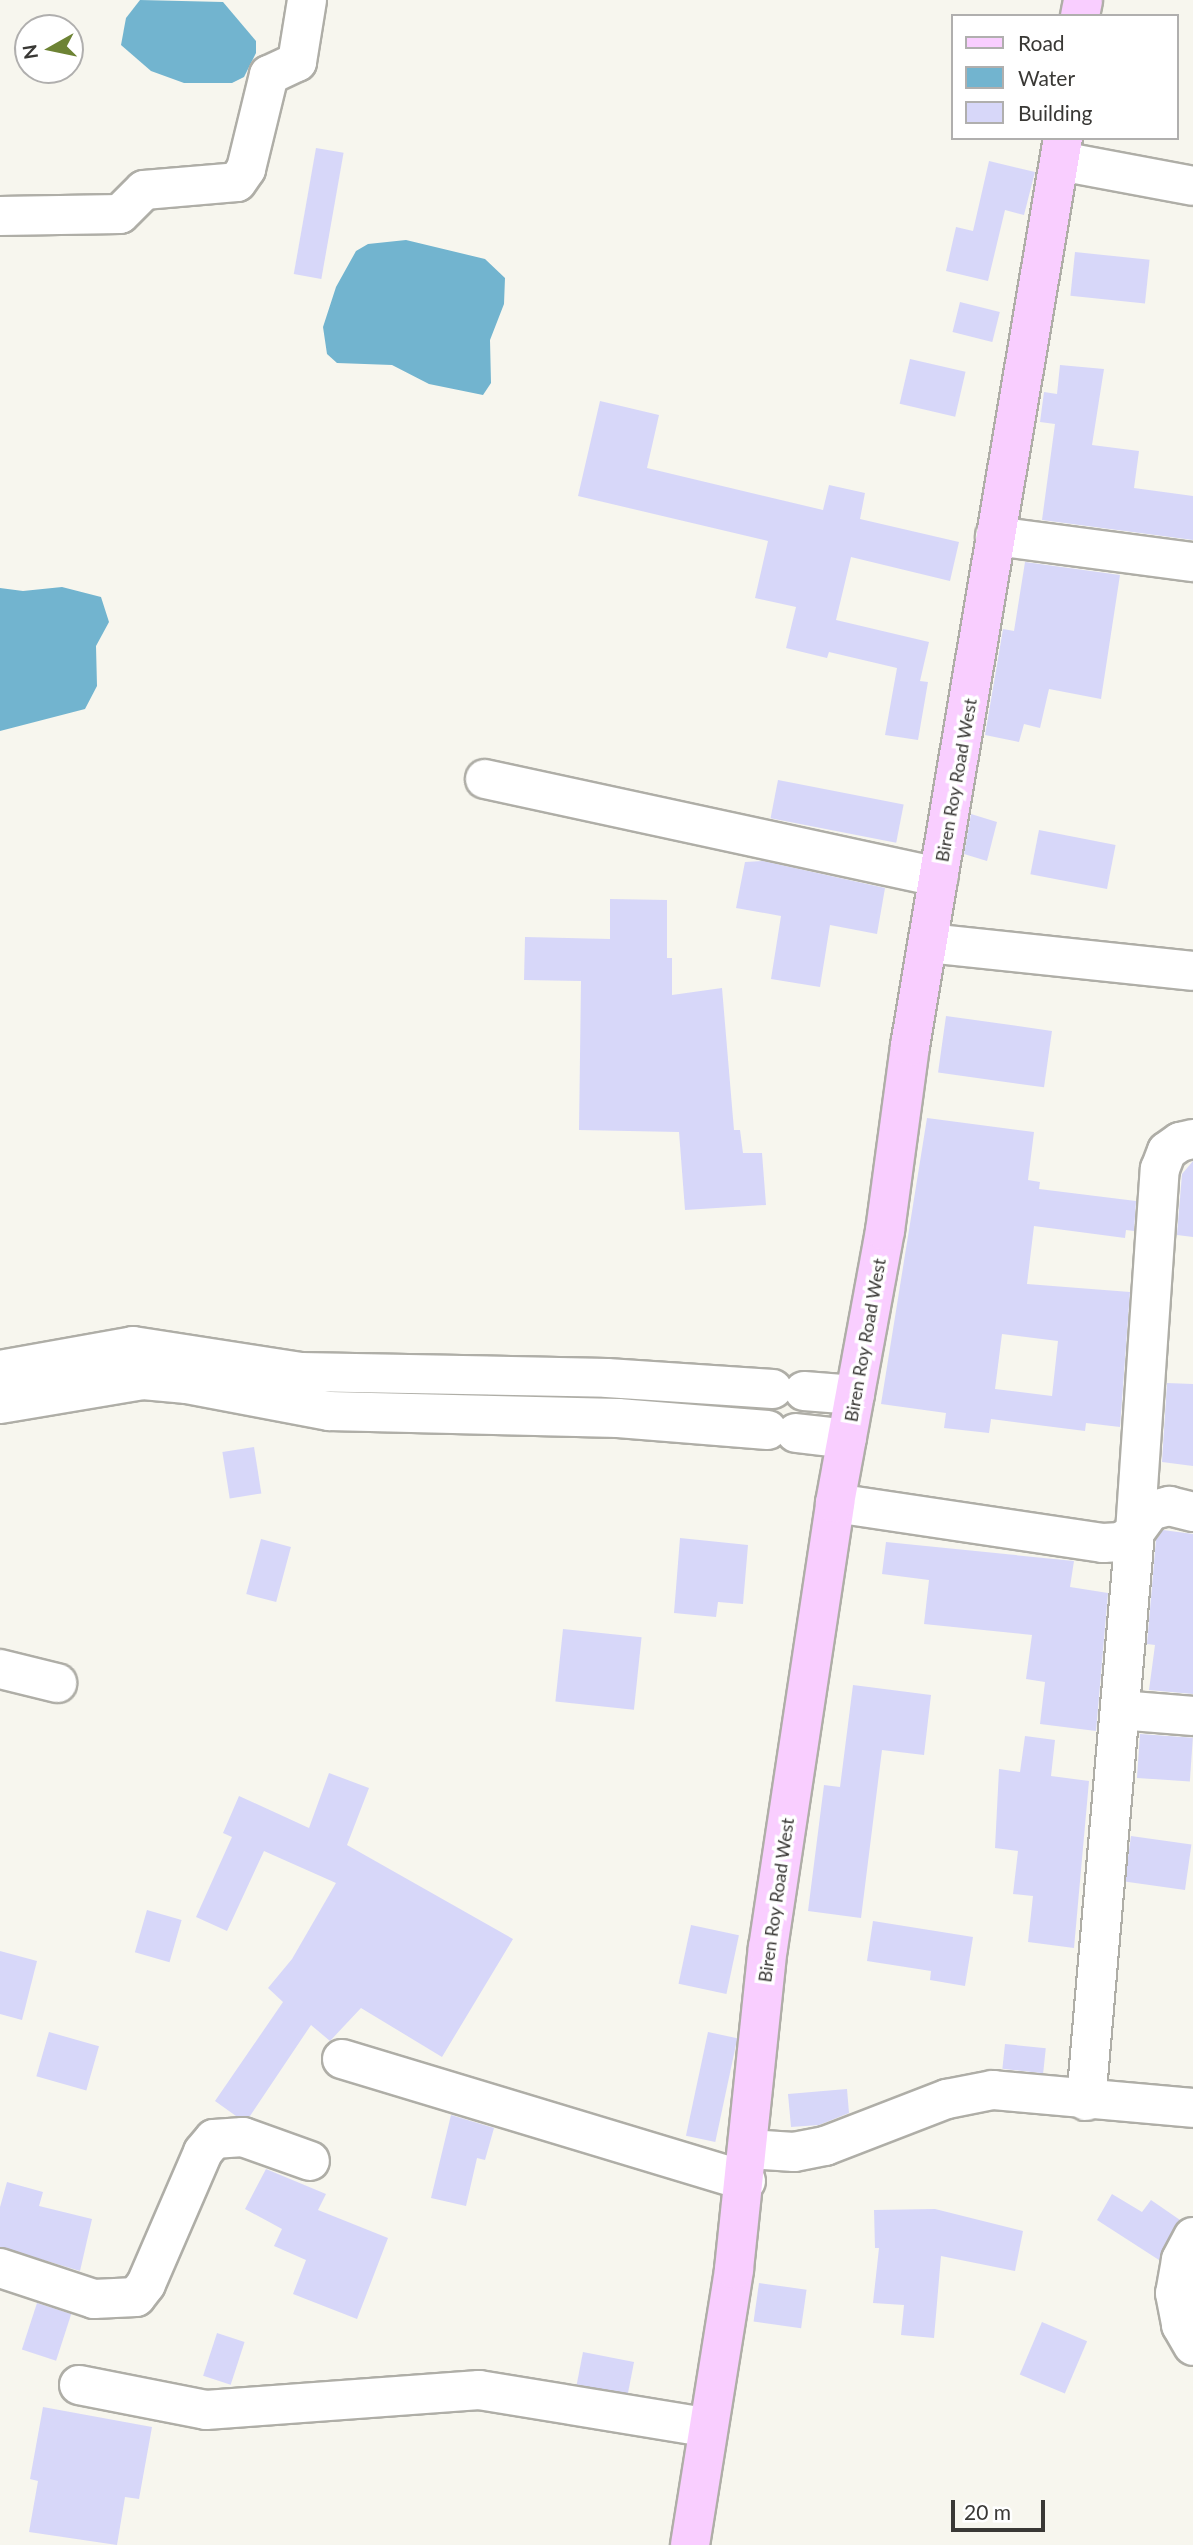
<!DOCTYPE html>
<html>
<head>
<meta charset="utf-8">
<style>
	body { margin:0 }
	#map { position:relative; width:1193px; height:2545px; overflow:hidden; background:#f7f6ee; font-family:Lato,sans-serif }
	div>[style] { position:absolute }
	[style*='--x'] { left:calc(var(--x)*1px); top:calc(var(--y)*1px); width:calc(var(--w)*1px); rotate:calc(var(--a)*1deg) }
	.water>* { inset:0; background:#72b4cf }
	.building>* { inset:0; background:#d7d7f9; transform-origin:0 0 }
	.roads { filter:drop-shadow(2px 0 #afaea7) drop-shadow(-2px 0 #afaea7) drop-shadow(0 2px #afaea7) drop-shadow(0 -2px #afaea7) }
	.minor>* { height:38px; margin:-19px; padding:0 19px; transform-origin:19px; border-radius:19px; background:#fff }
	.major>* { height:38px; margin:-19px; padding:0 19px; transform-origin:19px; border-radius:19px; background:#f9ceff }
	span { translate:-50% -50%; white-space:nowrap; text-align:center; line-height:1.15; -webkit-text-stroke:7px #fff; paint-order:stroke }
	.street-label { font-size:18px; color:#393835 }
	.legend { position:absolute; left:951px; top:14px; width:228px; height:126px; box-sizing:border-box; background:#fff; border:2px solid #b0afae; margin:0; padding:9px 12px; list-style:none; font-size:21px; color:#393835 }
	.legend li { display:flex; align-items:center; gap:14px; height:35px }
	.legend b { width:35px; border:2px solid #b0afae }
	.north { position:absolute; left:14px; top:14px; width:70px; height:70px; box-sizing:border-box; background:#fff; border:2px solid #b0afae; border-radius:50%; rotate:261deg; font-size:19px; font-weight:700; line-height:28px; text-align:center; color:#393835 }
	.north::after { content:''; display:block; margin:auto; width:24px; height:32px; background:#6d8334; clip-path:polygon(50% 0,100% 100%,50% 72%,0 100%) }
	.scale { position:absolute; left:951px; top:2500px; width:94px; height:32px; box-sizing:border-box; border:4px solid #393835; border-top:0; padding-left:9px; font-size:21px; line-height:24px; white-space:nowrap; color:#393835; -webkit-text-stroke:5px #fff; paint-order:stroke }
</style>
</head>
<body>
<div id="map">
	<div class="water">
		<div style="clip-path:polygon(140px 0,223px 2px,256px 41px,256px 53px,244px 77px,232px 83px,184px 83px,151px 71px,121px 45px,126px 18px)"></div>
		<div style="clip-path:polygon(406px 240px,485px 259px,505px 278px,504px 304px,490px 340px,491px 383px,483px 395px,429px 384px,392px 365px,337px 363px,327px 354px,323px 327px,336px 287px,356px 251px,368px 244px)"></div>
		<div style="clip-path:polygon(62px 587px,101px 597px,109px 622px,96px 646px,97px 686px,85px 709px,0 731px,0 588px,23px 591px)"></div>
	</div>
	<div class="building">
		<div style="left:316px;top:148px;width:28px;height:128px;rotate:10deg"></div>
		<div style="clip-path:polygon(989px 161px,1035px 172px,1024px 215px,1005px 210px,988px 281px,946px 271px,956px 227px,973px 231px)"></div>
		<div style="left:1075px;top:252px;width:75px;height:44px;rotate:6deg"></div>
		<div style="left:960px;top:302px;width:41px;height:31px;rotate:14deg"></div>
		<div style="left:910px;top:359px;width:57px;height:46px;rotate:13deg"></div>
		<div style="clip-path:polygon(1060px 365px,1104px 369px,1092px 445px,1139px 451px,1134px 488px,1193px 496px,1193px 540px,1042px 520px,1055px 424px,1040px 422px,1044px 392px,1057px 394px)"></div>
		<div style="clip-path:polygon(600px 401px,659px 415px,647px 468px,823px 510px,829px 485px,865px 493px,860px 519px,959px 542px,950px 581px,851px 557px,836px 620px,929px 642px,920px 681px,928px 682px,918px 740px,885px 735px,897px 668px,829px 652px,827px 658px,786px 648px,796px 607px,755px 598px,768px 541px,578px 496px)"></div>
		<div style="clip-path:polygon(1025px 562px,1120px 575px,1101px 699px,1049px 689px,1040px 728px,1024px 724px,1019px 742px,985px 735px,1003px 629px,1014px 631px)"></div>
		<div style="left:778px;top:780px;width:128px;height:39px;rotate:11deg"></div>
		<div style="clip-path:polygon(971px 814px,997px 822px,987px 861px,964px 854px)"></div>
		<div style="left:1039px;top:830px;width:78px;height:45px;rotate:11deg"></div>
		<div style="clip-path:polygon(763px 861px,885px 888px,877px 934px,830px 925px,820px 987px,771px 979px,781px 916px,736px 908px,745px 862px)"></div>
		<div style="clip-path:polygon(610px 899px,667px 900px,667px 958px,672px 958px,672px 995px,722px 988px,734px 1130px,740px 1130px,743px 1153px,762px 1153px,766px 1205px,685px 1210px,679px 1132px,579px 1130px,581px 981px,524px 980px,525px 937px,610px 939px)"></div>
		<div style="left:946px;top:1016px;width:107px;height:57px;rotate:8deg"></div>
		<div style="clip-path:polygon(evenodd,927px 1118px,1034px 1132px,1028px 1180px,1040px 1182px,1039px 1189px,1136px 1201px,1134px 1231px,1126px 1230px,1125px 1238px,1034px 1226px,1027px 1284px,1130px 1292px,1120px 1427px,1086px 1423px,1085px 1431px,991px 1419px,989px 1433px,944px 1428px,946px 1413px,881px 1404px,927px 1118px,1002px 1334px,1058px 1341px,1052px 1396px,995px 1389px,1002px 1334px)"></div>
		<div style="clip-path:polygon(1193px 1161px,1193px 1237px,1177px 1235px,1182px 1174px)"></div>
		<div style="clip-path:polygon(1167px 1383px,1193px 1384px,1193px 1466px,1162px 1462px)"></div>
		<div style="left:254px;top:1447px;width:47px;height:32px;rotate:81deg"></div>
		<div style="clip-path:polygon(1163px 1530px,1193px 1534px,1193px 1694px,1149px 1690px,1155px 1645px,1147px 1644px,1156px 1540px)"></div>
		<div style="clip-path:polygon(680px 1538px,748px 1545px,743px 1604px,718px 1602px,716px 1617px,674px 1613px)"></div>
		<div style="left:261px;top:1539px;width:31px;height:57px;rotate:15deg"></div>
		<div style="clip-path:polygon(886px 1542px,1074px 1561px,1070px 1587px,1108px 1593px,1096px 1731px,1040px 1724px,1045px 1682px,1026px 1679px,1032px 1635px,924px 1624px,929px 1580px,882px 1574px)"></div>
		<div style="left:563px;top:1629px;width:79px;height:73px;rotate:6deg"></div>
		<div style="clip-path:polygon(853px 1685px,931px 1695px,924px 1755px,882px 1750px,861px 1918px,808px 1911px,824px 1785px,840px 1787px)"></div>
		<div style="left:1140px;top:1734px;width:53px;height:44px;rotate:4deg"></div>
		<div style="clip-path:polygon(1025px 1736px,1055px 1740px,1051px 1776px,1089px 1781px,1074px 1948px,1028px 1942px,1033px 1896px,1013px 1894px,1018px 1851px,995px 1848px,999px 1769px,1020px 1772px)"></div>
		<div style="clip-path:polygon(329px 1773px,369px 1788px,347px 1845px,513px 1939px,442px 2057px,361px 2008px,330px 2041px,311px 2025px,250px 2116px,236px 2116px,215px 2101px,283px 2002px,268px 1988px,292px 1959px,336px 1883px,264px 1851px,227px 1931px,196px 1917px,232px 1837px,223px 1833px,239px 1796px,309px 1828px)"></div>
		<div style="left:1131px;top:1836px;width:61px;height:46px;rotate:8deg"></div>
		<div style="left:147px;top:1910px;width:36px;height:44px;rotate:16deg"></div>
		<div style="clip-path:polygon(873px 1921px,973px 1937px,965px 1986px,930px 1980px,931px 1971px,867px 1961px)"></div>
		<div style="left:691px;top:1925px;width:49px;height:60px;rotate:12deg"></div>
		<div style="clip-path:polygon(0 1951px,37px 1961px,22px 2020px,0 2014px)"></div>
		<div style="left:49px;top:2032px;width:52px;height:46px;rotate:16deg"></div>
		<div style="left:708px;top:2032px;width:30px;height:106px;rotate:12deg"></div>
		<div style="left:1005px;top:2044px;width:41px;height:25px;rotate:6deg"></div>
		<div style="clip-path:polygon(847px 2089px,849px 2113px,819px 2125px,791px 2127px,788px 2094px)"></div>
		<div style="clip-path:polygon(451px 2115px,494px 2128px,485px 2160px,477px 2158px,466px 2206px,431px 2198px)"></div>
		<div style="clip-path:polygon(266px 2169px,326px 2194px,318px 2210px,388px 2238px,357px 2319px,293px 2294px,306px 2260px,274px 2246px,282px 2229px,245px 2209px)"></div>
		<div style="clip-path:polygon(7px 2182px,43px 2192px,39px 2206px,92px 2219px,80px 2271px,0 2247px,0 2207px)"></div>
		<div style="clip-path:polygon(1112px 2194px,1142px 2212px,1151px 2200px,1180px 2220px,1159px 2260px,1097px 2220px)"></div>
		<div style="clip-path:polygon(935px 2209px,1023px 2231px,1015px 2271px,941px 2256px,934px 2338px,901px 2335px,904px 2305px,873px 2303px,879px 2248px,875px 2248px,874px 2210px)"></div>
		<div style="left:759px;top:2283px;width:48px;height:39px;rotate:8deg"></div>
		<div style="left:37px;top:2303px;width:36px;height:49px;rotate:18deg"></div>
		<div style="left:1042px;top:2322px;width:49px;height:57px;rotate:23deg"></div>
		<div style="left:217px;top:2333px;width:29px;height:45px;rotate:18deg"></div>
		<div style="left:583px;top:2352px;width:52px;height:33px;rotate:11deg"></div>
		<div style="clip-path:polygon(43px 2407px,152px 2427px,139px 2499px,125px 2497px,117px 2545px,29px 2532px,38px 2481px,30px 2479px)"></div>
	</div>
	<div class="roads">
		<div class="minor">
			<div style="--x:1060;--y:161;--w:135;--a:10.6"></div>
			<div style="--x:0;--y:216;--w:120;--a:-1"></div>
			<div style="--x:120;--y:214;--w:34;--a:-45"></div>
			<div style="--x:144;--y:190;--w:93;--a:-4.9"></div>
			<div style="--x:237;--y:182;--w:16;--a:-55"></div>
			<div style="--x:246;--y:169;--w:97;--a:-76.3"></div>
			<div style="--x:269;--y:75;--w:31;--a:-25"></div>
			<div style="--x:297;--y:62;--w:63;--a:-80.8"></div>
			<div style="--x:995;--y:536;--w:200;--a:7.5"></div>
			<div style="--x:485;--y:779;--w:464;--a:12.2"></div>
			<div style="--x:928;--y:943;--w:266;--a:6"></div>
			<div style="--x:0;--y:1370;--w:135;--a:-10.2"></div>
			<div style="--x:133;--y:1346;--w:170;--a:8.8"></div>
			<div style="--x:301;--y:1372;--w:306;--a:1.1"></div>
			<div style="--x:607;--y:1378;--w:166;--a:3.8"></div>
			<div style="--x:804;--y:1391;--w:51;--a:4.5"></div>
			<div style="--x:0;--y:1404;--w:145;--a:-9.5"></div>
			<div style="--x:143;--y:1380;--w:44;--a:5.2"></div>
			<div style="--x:187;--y:1384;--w:145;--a:10.8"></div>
			<div style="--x:329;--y:1411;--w:289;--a:1.4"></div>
			<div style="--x:618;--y:1418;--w:150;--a:4.6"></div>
			<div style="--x:796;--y:1433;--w:51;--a:6.7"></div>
			<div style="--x:835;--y:1503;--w:271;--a:8.5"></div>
			<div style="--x:1103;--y:1543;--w:18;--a:-3"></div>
			<div style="--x:1121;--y:1542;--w:17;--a:-36"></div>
			<div style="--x:1135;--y:1532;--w:26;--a:-54"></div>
			<div style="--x:1150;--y:1511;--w:20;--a:-15"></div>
			<div style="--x:1169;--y:1506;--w:25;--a:14"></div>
			<div style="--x:0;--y:1669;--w:59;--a:13.8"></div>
			<div style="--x:1120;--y:1710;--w:73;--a:4.7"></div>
			<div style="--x:342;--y:2059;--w:422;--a:16.8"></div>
			<div style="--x:1086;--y:2101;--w:571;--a:-85.08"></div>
			<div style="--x:1135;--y:1532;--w:364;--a:-86.1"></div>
			<div style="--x:1160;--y:1169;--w:19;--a:-69"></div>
			<div style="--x:1167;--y:1151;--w:16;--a:-35"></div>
			<div style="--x:1180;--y:1142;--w:13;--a:-13"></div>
			<div style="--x:749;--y:2149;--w:45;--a:3.8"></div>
			<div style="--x:794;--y:2152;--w:32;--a:-11"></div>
			<div style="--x:825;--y:2146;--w:131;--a:-21.1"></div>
			<div style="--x:947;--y:2099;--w:47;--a:-11.1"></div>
			<div style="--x:993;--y:2090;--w:201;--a:5.1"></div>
			<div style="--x:1193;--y:2237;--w:26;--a:118"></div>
			<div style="--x:1181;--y:2260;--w:34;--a:100"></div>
			<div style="--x:1175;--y:2293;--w:33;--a:79"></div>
			<div style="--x:1181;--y:2325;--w:24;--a:60"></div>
			<div style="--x:0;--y:2268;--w:99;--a:18.3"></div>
			<div style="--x:94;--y:2299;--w:42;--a:-2.7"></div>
			<div style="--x:136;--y:2297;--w:16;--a:-52"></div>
			<div style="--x:146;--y:2284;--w:144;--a:-66.6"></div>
			<div style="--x:203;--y:2152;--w:17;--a:-50"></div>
			<div style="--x:214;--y:2139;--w:29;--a:-4"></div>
			<div style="--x:243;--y:2137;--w:71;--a:19.7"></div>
			<div style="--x:79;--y:2385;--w:129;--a:11.1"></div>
			<div style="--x:206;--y:2410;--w:274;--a:-4.2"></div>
			<div style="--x:479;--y:2390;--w:230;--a:9.3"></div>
		</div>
		<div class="major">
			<div style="--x:1080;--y:16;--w:16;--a:-79"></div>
			<div style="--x:690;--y:2545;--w:279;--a:-80.9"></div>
			<div style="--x:734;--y:2269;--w:323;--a:-84"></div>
			<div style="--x:768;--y:1948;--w:450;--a:-81.4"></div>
			<div style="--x:835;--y:1503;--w:277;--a:-79.6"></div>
			<div style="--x:885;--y:1231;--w:187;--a:-82.3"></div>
			<div style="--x:910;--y:1046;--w:921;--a:-80.44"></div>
		</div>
	</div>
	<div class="street-label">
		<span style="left:956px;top:780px;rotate:-80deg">Biren Roy Road West</span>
		<span style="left:865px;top:1340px;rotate:-80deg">Biren Roy Road West</span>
		<span style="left:776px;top:1900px;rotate:-82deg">Biren Roy Road West</span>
	</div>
	<ul class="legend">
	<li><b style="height:9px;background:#f9ceff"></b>Road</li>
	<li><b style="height:19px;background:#72b4cf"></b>Water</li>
	<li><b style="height:19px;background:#d7d7f9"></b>Building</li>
	</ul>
	<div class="north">N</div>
	<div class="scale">20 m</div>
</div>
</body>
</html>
